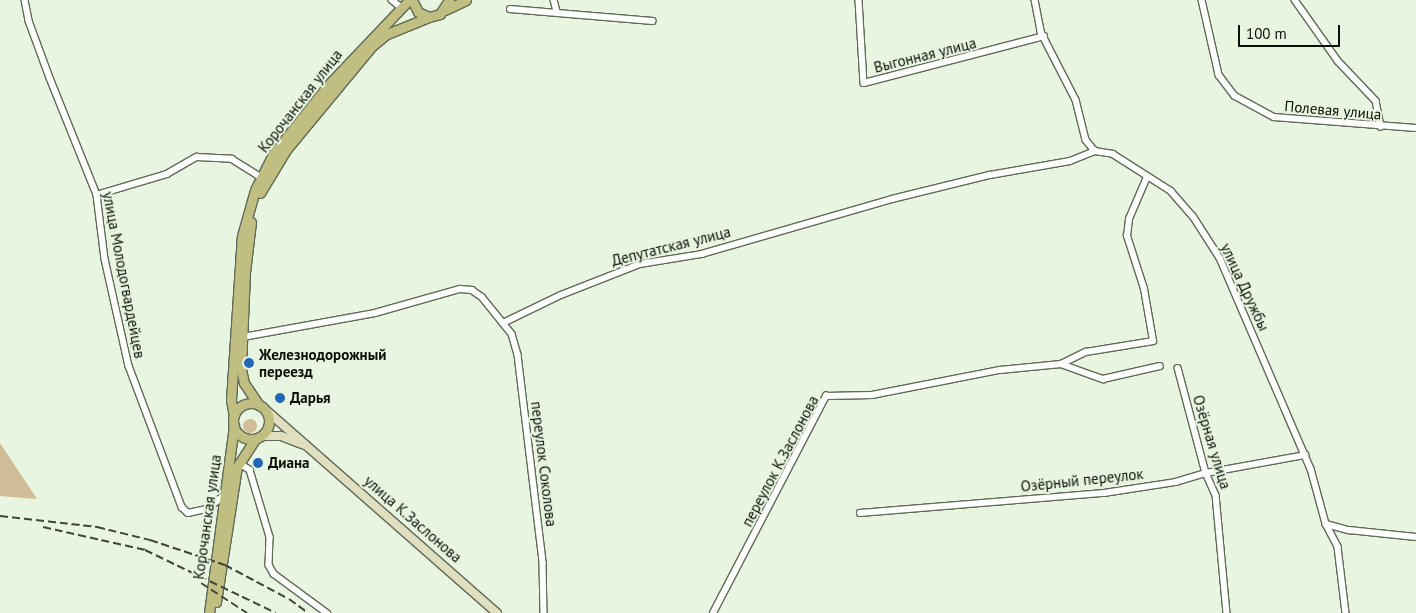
<!DOCTYPE html>
<html>
<head>
<meta charset="utf-8">
<style>
	body { margin:0 }
	#map { position:relative; width:1416px; height:613px; overflow:hidden; background:#e8f5e0; font-family:"PT Sans",sans-serif }
	div>[style] { position:absolute }
	[style*='--x'] { left:calc(var(--x)*1px); top:calc(var(--y)*1px); width:calc(var(--w)*1px); rotate:calc(var(--a)*1deg) }
	.green>* { inset:0; background:#d1bd97 }
	.round { border-radius:50% }
	.roads { filter:drop-shadow(1px 0 #5f6a57) drop-shadow(-1px 0 #5f6a57) drop-shadow(0 1px #5f6a57) drop-shadow(0 -1px #5f6a57) }
	.street>* { height:5.5px; margin:-2.75px; padding:0 2.75px; transform-origin:2.75px; border-radius:2.75px; background:#fff }
	.secondary>* { height:8px; margin:-4px; padding:0 4px; transform-origin:4px; border-radius:4px; background:#e0dfbf }
	.primary>* { height:9px; margin:-4.5px; padding:0 4.5px; transform-origin:4.5px; border-radius:4.5px; background:#c0be80 }
	.primary>.ring { margin:-4.5px; padding:0; box-sizing:content-box; background:none; border:9px solid #c0be80; border-radius:50% }
	.rail>* { height:2px; margin-top:-1px; transform-origin:0; background:repeating-linear-gradient(90deg,#3f453b 0 8px,transparent 0 12px) }
	.dots>* { width:14px; height:14px; translate:-50% -50%; box-sizing:border-box; border:2px solid #e8f5e0; border-radius:50% }
	span { translate:-50% -50%; white-space:nowrap; text-align:center; line-height:1.15; -webkit-text-stroke:4px #e8f5e0; paint-order:stroke }
	.street-label { font-size:15px; color:#0b0f08 }
	.poi-label { font-size:15px; color:#0b0f08; font-weight:700 }
	.left { translate:0 -50%; text-align:left }
	.scale { position:absolute; left:1238px; top:25px; width:102px; height:22px; box-sizing:border-box; border:2px solid #0b0f08; border-top:0; padding-left:6px; font-size:15px; line-height:18px; white-space:nowrap; color:#0b0f08; -webkit-text-stroke:4px #e8f5e0; paint-order:stroke }
</style>
</head>
<body>
<div id="map">
	<div class="green">
		<div class="round" style="left:243px;top:419px;width:14px;height:14px"></div>
		<div style="clip-path:polygon(0 443px,37px 499px,0 496px)"></div>
	</div>
	<div class="roads">
		<div class="street">
			<div style="--x:25;--y:0;--w:21;--a:79"></div>
			<div style="--x:29;--y:21;--w:61;--a:69.8"></div>
			<div style="--x:50;--y:78;--w:126;--a:68.1"></div>
			<div style="--x:97;--y:195;--w:64;--a:82.9"></div>
			<div style="--x:105;--y:259;--w:110;--a:77.4"></div>
			<div style="--x:129;--y:366;--w:151;--a:69.4"></div>
			<div style="--x:182;--y:507;--w:8;--a:45"></div>
			<div style="--x:188;--y:513;--w:19;--a:-12"></div>
			<div style="--x:207;--y:509;--w:23;--a:-38"></div>
			<div style="--x:392;--y:0;--w:13;--a:39"></div>
			<div style="--x:554;--y:0;--w:11;--a:75"></div>
			<div style="--x:859;--y:0;--w:83;--a:86.6"></div>
			<div style="--x:864;--y:83;--w:186;--a:-14.6"></div>
			<div style="--x:1035;--y:0;--w:33;--a:79"></div>
			<div style="--x:1041;--y:32;--w:76;--a:62.8"></div>
			<div style="--x:1076;--y:100;--w:41;--a:76"></div>
			<div style="--x:1086;--y:140;--w:14;--a:51"></div>
			<div style="--x:1095;--y:151;--w:18;--a:9"></div>
			<div style="--x:1113;--y:154;--w:69;--a:32.5"></div>
			<div style="--x:1171;--y:191;--w:33;--a:49"></div>
			<div style="--x:1193;--y:216;--w:50;--a:57.3"></div>
			<div style="--x:1220;--y:258;--w:230;--a:66.7"></div>
			<div style="--x:1311;--y:469;--w:57;--a:74.7"></div>
			<div style="--x:1326;--y:524;--w:26;--a:62"></div>
			<div style="--x:1338;--y:547;--w:66;--a:83.1"></div>
			<div style="--x:1202;--y:0;--w:77;--a:77.2"></div>
			<div style="--x:1219;--y:75;--w:26;--a:53"></div>
			<div style="--x:1235;--y:96;--w:44;--a:28.3"></div>
			<div style="--x:1274;--y:117;--w:142;--a:4.4"></div>
			<div style="--x:1295;--y:0;--w:75;--a:54.8"></div>
			<div style="--x:1338;--y:61;--w:55;--a:46.5"></div>
			<div style="--x:1376;--y:101;--w:26;--a:79"></div>
			<div style="--x:510;--y:9;--w:143;--a:4.8"></div>
			<div style="--x:97;--y:195;--w:73;--a:-16.7"></div>
			<div style="--x:167;--y:174;--w:34;--a:-30"></div>
			<div style="--x:197;--y:157;--w:35;--a:3"></div>
			<div style="--x:232;--y:159;--w:34;--a:32"></div>
			<div style="--x:503;--y:323;--w:14;--a:51"></div>
			<div style="--x:512;--y:334;--w:22;--a:74"></div>
			<div style="--x:518;--y:355;--w:209;--a:83.1"></div>
			<div style="--x:543;--y:563;--w:50;--a:88.9"></div>
			<div style="--x:243;--y:337;--w:134;--a:-10.3"></div>
			<div style="--x:375;--y:313;--w:88;--a:-15.8"></div>
			<div style="--x:460;--y:289;--w:12;--a:5"></div>
			<div style="--x:472;--y:290;--w:12;--a:35"></div>
			<div style="--x:482;--y:297;--w:33;--a:51"></div>
			<div style="--x:503;--y:323;--w:64;--a:-25.8"></div>
			<div style="--x:561;--y:295;--w:85;--a:-21.4"></div>
			<div style="--x:640;--y:264;--w:63;--a:-9.2"></div>
			<div style="--x:702;--y:254;--w:198;--a:-16.1"></div>
			<div style="--x:892;--y:199;--w:101;--a:-13.8"></div>
			<div style="--x:990;--y:175;--w:81;--a:-9.9"></div>
			<div style="--x:1070;--y:161;--w:27;--a:-22"></div>
			<div style="--x:1061;--y:364;--w:28;--a:-26"></div>
			<div style="--x:1086;--y:352;--w:68;--a:-9.3"></div>
			<div style="--x:1153;--y:341;--w:53;--a:-99.8"></div>
			<div style="--x:1144;--y:289;--w:56;--a:-107.8"></div>
			<div style="--x:1127;--y:236;--w:17;--a:-83"></div>
			<div style="--x:1129;--y:219;--w:46;--a:-66.8"></div>
			<div style="--x:1178;--y:368;--w:109;--a:75.1"></div>
			<div style="--x:1206;--y:473;--w:24;--a:66"></div>
			<div style="--x:1216;--y:495;--w:119;--a:84.7"></div>
			<div style="--x:239;--y:463;--w:13;--a:32"></div>
			<div style="--x:250;--y:470;--w:70;--a:73.4"></div>
			<div style="--x:270;--y:537;--w:28;--a:92"></div>
			<div style="--x:269;--y:565;--w:10;--a:61"></div>
			<div style="--x:274;--y:574;--w:66;--a:36.3"></div>
			<div style="--x:860;--y:513;--w:245;--a:-4.7"></div>
			<div style="--x:1104;--y:493;--w:73;--a:-8.7"></div>
			<div style="--x:1176;--y:482;--w:31;--a:-17"></div>
			<div style="--x:1206;--y:473;--w:101;--a:-10.3"></div>
			<div style="--x:1326;--y:524;--w:24;--a:15"></div>
			<div style="--x:1349;--y:530;--w:67;--a:6"></div>
			<div style="--x:713;--y:613;--w:245;--a:-62.5"></div>
			<div style="--x:826;--y:396;--w:46;--a:-1.2"></div>
			<div style="--x:872;--y:395;--w:130;--a:-11.1"></div>
			<div style="--x:1000;--y:370;--w:61;--a:-5.6"></div>
			<div style="--x:1061;--y:364;--w:45;--a:19.7"></div>
			<div style="--x:1103;--y:379;--w:58;--a:-12.8"></div>
		</div>
		<div class="secondary">
			<div style="--x:267;--y:411;--w:306;--a:41.3"></div>
			<div style="--x:263;--y:436;--w:18;--a:0"></div>
			<div style="--x:281;--y:436;--w:26;--a:21"></div>
		</div>
		<div class="primary">
			<div style="--x:412;--y:0;--w:13;--a:63"></div>
			<div style="--x:418;--y:12;--w:12;--a:24"></div>
			<div style="--x:429;--y:17;--w:11;--a:-15"></div>
			<div style="--x:440;--y:14;--w:17;--a:-57"></div>
			<div style="--x:445;--y:10;--w:23;--a:-25"></div>
			<div style="--x:260;--y:193;--w:50;--a:-58.8"></div>
			<div style="--x:286;--y:150;--w:135;--a:-50.4"></div>
			<div style="--x:372;--y:46;--w:19;--a:-39"></div>
			<div style="--x:387;--y:34;--w:45;--a:-22"></div>
			<div style="--x:251;--y:222;--w:50;--a:96.8"></div>
			<div style="--x:245;--y:272;--w:97;--a:92.4"></div>
			<div style="--x:241;--y:369;--w:14;--a:78"></div>
			<div style="--x:244;--y:383;--w:27;--a:56"></div>
			<div class="ring" style="left:233px;top:403px;width:27px;height:27px"></div>
			<div style="--x:234;--y:416;--w:16;--a:-101"></div>
			<div style="--x:231;--y:400;--w:164;--a:-86.2"></div>
			<div style="--x:242;--y:236;--w:48;--a:-74.2"></div>
			<div style="--x:255;--y:190;--w:40;--a:-63.4"></div>
			<div style="--x:273;--y:154;--w:88;--a:-51.4"></div>
			<div style="--x:328;--y:85;--w:117;--a:-46.4"></div>
			<div style="--x:216;--y:602;--w:137;--a:-81.2"></div>
			<div style="--x:237;--y:467;--w:33;--a:-57"></div>
			<div style="--x:209;--y:613;--w:189;--a:-82.4"></div>
		</div>
	</div>
	<div class="rail">
		<div style="--x:0;--y:516;--w:98;--a:6.5"></div>
		<div style="--x:97;--y:527;--w:55;--a:13.8"></div>
		<div style="--x:150;--y:540;--w:79;--a:18.4"></div>
		<div style="--x:225;--y:565;--w:72;--a:28"></div>
		<div style="--x:289;--y:599;--w:24;--a:36"></div>
		<div style="--x:43;--y:527;--w:105;--a:12.7"></div>
		<div style="--x:145;--y:550;--w:145;--a:25.7"></div>
		<div style="--x:201;--y:583;--w:55;--a:33.1"></div>
	</div>
	<div class="dots">
		<div style="left:249px;top:363px;background:#2266b7"></div>
		<div style="left:280px;top:398px;background:#2266b7"></div>
		<div style="left:258px;top:463px;background:#2266b7"></div>
	</div>
	<div class="street-label">
		<span style="left:925px;top:55px;rotate:-14deg">Выгонная улица</span>
		<span style="left:300px;top:101px;rotate:-52deg">Корочанская улица</span>
		<span style="left:1333px;top:110px;rotate:5deg">Полевая улица</span>
		<span style="left:671px;top:246px;rotate:-14deg">Депутатская улица</span>
		<span style="left:124px;top:275px;rotate:79deg">улица Молодогвардейцев</span>
		<span style="left:1245px;top:287px;rotate:65deg">улица Дружбы</span>
		<span style="left:1212px;top:442px;rotate:73deg">Озёрная улица</span>
		<span style="left:780px;top:461px;rotate:-62deg">переулок К.Заслонова</span>
		<span style="left:544px;top:464px;rotate:83deg">переулок Соколова</span>
		<span style="left:1082px;top:480px;rotate:-6deg">Озёрный переулок</span>
		<span style="left:207px;top:517px;rotate:-82deg">Корочанская улица</span>
		<span style="left:413px;top:519px;rotate:41deg">улица К.Заслонова</span>
	</div>
	<div class="poi-label">
		<span class="left" style="left:259px;top:363px">Железнодорожный<br>переезд</span>
		<span class="left" style="left:290px;top:398px">Дарья</span>
		<span class="left" style="left:268px;top:463px">Диана</span>
	</div>
	<div class="scale">100 m</div>
</div>
</body>
</html>
